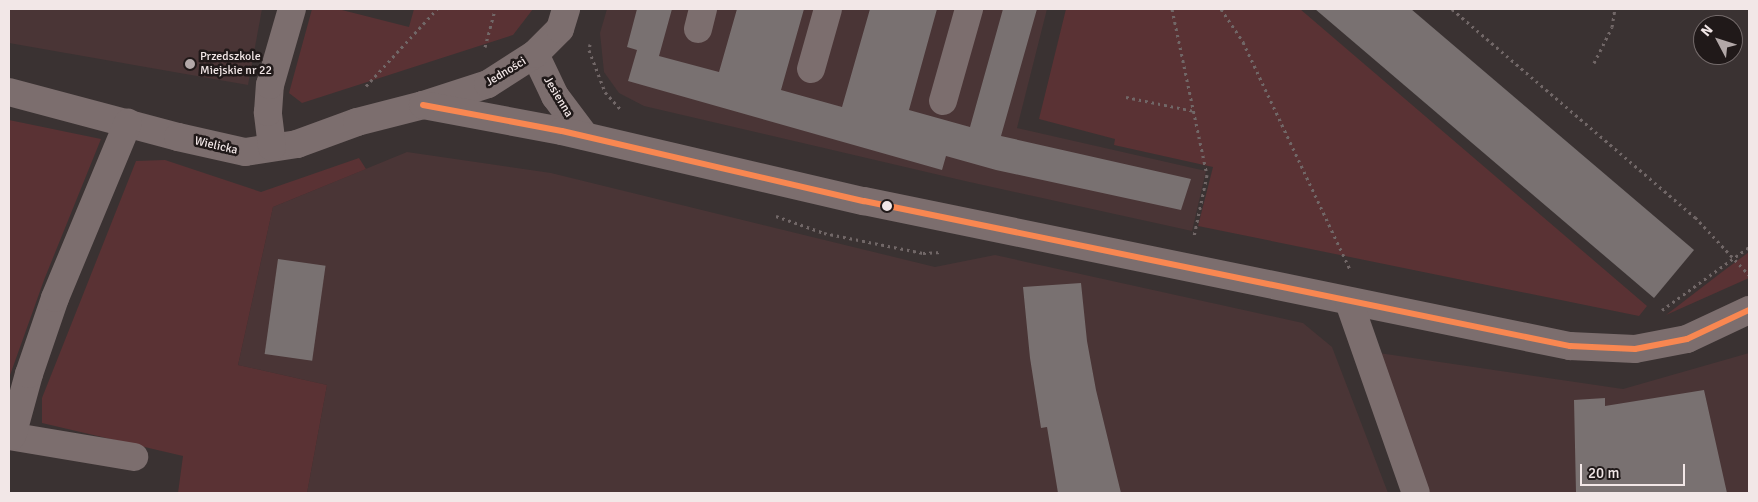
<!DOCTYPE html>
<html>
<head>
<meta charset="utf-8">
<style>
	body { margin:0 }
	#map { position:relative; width:1758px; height:502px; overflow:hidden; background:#3a3232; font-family:Signika,sans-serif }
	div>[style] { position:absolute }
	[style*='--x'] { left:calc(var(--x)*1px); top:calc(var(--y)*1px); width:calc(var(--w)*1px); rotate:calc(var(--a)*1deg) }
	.built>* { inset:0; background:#4a3536 }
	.green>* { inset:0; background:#5a3234 }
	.building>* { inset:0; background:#797171; transform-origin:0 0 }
	.path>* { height:3px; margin-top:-1.5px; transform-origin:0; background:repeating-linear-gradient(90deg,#716767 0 2.5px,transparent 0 6.5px) }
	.minor>* { height:28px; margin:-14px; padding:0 14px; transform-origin:14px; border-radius:14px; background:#7c6e6e }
	.bus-1>* { height:6px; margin:-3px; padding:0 3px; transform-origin:3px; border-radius:3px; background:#f88751 }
	.dots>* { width:14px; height:14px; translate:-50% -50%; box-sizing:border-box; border:2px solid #201919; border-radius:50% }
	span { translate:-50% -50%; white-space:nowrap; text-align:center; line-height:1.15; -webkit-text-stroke:5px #201919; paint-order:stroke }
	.poi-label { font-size:12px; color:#f2e7e7 }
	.left { translate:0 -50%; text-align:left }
	.street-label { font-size:12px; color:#f2e7e7 }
	.frame { position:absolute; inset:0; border:10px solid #f2e7e7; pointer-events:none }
	.north { position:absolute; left:1693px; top:15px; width:50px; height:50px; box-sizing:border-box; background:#201919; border:1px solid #746b6b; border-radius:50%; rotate:310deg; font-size:14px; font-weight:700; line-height:20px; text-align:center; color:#f2e7e7 }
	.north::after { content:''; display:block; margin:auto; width:18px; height:22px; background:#b2a8a8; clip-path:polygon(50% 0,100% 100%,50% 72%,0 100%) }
	.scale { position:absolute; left:1580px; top:464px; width:105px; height:22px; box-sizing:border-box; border:2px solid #f2e7e7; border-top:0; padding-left:6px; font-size:15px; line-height:18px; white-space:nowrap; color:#f2e7e7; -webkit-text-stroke:4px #201919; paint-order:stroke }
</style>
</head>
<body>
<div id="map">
	<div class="built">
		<div style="clip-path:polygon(9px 9px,262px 9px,248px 85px,9px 43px)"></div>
		<div style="clip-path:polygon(607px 9px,1047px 9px,1017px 128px,1206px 171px,1192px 231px,965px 181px,644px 106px,619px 93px,604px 72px,600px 33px)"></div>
		<div style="clip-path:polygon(407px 152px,551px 173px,935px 267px,995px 255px,1303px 323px,1332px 347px,1388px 493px,307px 493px,327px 385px,238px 365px,273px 207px)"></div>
		<div style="clip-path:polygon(1379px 353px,1623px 389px,1749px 353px,1749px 493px,1427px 493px)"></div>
	</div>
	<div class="green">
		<div style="clip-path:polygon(312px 9px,338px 9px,409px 27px,414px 9px,533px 9px,513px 35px,302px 103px,289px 93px)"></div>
		<div style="clip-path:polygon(1066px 9px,1300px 9px,1647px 306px,1639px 316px,1198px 226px,1213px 167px,1114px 145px,1115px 139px,1039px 119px)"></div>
		<div style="clip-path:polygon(9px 120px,101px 139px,44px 280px,9px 378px)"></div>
		<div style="clip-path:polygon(359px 158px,366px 169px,273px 207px,238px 365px,327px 385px,307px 493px,178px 493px,183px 456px,42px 423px,42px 398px,136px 161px,165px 160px,261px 192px)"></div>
		<div style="clip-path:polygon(1749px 252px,1749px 278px,1666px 315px,1722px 272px)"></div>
	</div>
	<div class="building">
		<div style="clip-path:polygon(637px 9px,672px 9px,659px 56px,719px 72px,737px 9px,804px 9px,781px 90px,842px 107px,870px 9px,937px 9px,909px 110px,970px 127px,1003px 9px,1037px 9px,1001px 136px,1191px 179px,1181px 210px,996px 170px,946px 156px,942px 170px,628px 81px,637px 50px,627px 47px)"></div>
		<div style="clip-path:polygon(1315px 9px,1411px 9px,1694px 250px,1654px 298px)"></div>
		<div style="left:278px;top:259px;width:48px;height:96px;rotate:8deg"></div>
		<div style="clip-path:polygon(1081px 283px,1087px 341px,1096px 390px,1121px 493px,1058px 493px,1047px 427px,1041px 428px,1030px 358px,1023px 287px)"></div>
		<div style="clip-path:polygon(1704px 390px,1727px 493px,1576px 493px,1574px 400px,1605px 398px,1605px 406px)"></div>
	</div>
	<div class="path">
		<div style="--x:1172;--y:9;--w:170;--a:78.1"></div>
		<div style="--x:1207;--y:175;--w:62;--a:102"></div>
		<div style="--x:1221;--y:9;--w:40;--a:56"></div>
		<div style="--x:1243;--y:42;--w:251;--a:64.8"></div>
		<div style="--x:1452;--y:9;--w:320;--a:40.6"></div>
		<div style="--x:1695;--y:217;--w:79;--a:47"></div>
		<div style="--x:590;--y:44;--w:6;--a:99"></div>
		<div style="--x:589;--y:50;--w:45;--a:69.1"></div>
		<div style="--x:605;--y:92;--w:25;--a:48"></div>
		<div style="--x:485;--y:47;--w:39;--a:-75"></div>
		<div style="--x:1594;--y:63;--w:40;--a:-63.4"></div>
		<div style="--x:1612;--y:27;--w:18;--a:-81"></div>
		<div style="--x:366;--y:86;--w:105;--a:-47.3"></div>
		<div style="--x:1126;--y:97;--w:69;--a:11.6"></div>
		<div style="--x:776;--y:216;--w:51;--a:19.5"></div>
		<div style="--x:824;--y:233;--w:101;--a:11.4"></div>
		<div style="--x:923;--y:253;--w:19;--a:-3"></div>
		<div style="--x:1662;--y:310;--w:107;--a:-35.9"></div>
	</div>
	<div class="minor">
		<div style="--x:698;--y:29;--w:21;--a:-76"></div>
		<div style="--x:535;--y:54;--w:47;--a:64.5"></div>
		<div style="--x:555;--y:96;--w:50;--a:53.1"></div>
		<div style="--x:811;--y:69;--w:62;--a:-74.2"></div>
		<div style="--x:9;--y:92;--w:175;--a:14.9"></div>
		<div style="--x:178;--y:137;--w:69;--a:12.6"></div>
		<div style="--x:245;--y:152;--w:53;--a:-8.7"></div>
		<div style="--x:297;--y:144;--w:64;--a:-20.1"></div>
		<div style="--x:357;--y:122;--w:68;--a:-14.4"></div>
		<div style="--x:423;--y:105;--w:68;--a:-17.9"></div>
		<div style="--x:488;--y:84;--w:56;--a:-32.6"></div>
		<div style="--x:535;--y:54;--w:35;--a:-45"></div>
		<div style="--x:560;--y:29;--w:21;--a:-73"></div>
		<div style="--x:943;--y:101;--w:96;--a:-74.2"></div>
		<div style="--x:423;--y:105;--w:141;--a:10.6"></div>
		<div style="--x:562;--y:131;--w:310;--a:13.1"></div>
		<div style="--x:864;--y:201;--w:721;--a:11.61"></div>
		<div style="--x:1570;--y:346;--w:65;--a:2.6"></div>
		<div style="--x:1635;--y:349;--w:53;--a:-10.9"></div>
		<div style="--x:1687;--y:339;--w:68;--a:-25.1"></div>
		<div style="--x:272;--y:147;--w:35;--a:-97"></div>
		<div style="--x:268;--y:112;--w:27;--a:-86"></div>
		<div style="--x:270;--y:85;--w:79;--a:-73.9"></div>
		<div style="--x:1349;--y:302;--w:202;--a:70.7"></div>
		<div style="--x:9;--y:436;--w:127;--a:9.5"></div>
		<div style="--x:12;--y:436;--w:64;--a:-74.7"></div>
		<div style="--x:29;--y:374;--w:80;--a:-71.1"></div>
		<div style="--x:55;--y:298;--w:190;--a:-67.4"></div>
	</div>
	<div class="bus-1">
		<div style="--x:423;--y:105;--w:141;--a:10.6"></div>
		<div style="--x:562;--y:131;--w:310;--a:13.1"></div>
		<div style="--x:864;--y:201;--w:721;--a:11.61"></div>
		<div style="--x:1570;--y:346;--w:65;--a:2.6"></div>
		<div style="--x:1635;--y:349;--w:53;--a:-10.9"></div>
		<div style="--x:1687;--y:339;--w:68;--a:-25.1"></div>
	</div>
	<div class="dots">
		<div style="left:190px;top:64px;background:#b2a8a8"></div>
		<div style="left:887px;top:206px;background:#f2e7e7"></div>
	</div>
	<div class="poi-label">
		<span class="left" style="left:200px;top:64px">Przedszkole<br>Miejskie nr 22</span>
	</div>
	<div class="street-label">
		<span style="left:506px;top:72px;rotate:-31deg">Jedności</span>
		<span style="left:558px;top:97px;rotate:59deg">Jesienna</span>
		<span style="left:216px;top:146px;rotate:13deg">Wielicka</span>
	</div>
	<div class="frame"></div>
	<div class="north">N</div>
	<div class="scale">20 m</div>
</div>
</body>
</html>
